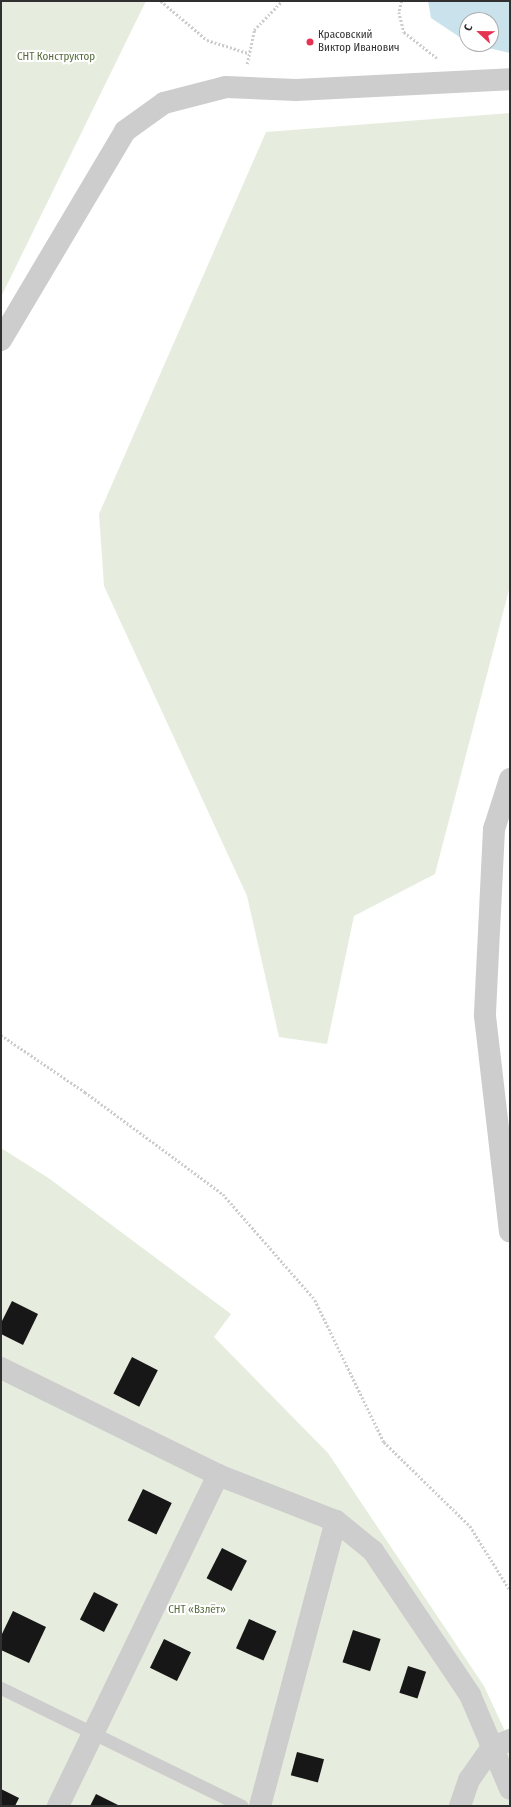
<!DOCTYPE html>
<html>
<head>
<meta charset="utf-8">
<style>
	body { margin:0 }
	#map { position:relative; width:511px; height:1807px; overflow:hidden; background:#fff; font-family:"Fira Sans Condensed",sans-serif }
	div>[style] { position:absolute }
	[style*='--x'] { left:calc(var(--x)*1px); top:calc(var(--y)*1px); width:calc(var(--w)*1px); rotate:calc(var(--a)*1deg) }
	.green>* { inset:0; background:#e7edde }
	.water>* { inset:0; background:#cae2ec }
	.building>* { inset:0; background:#171717; transform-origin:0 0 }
	.path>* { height:2.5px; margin-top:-1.25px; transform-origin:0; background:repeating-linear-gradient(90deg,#cdcdcd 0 2px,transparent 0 4px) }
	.lane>* { height:13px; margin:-6.5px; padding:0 6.5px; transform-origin:6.5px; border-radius:6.5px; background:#cdcdcd }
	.street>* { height:22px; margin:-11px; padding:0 11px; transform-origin:11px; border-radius:11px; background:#cdcdcd }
	.dots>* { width:11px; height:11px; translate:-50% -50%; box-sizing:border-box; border:2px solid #fff; border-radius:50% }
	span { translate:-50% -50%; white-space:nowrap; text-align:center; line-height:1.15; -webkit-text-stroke:4px #fff; paint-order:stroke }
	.poi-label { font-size:11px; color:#303030 }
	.left { translate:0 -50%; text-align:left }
	.park-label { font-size:11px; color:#576c3d }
	.frame { position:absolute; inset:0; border:2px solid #303030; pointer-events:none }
	.north { position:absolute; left:459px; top:12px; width:40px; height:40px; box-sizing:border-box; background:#fff; border:1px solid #acacac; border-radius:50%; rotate:292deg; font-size:11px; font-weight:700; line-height:16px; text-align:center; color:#303030 }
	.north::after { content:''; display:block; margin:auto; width:14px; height:18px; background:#e63351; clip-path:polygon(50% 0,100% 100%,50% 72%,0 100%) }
</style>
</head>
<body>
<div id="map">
	<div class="green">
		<div style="clip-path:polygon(1px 1px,146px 1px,1px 297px)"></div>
		<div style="clip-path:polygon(510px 113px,510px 586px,435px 874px,354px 916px,327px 1044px,279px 1037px,247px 896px,104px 586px,99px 514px,266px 132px)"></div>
		<div style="clip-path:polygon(1px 1148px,50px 1179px,231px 1314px,214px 1337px,328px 1453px,484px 1686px,510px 1742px,510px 1806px,1px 1806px)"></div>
	</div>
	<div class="water">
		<div style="clip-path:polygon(428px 1px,510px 1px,510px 53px,471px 44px,491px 44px,491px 20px,467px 20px,467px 42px,431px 18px)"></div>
	</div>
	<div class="building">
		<div style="clip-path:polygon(12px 1301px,38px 1314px,23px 1345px,1px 1334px,1px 1323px)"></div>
		<div style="left:132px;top:1357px;width:29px;height:41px;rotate:27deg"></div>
		<div style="left:143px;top:1489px;width:32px;height:35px;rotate:26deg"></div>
		<div style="left:222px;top:1548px;width:28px;height:34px;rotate:27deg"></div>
		<div style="left:94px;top:1592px;width:27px;height:31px;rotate:27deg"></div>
		<div style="clip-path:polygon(13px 1611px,46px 1627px,29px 1663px,1px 1650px,1px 1636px)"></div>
		<div style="left:249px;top:1619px;width:30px;height:32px;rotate:24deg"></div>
		<div style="left:353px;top:1630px;width:29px;height:34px;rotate:18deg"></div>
		<div style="left:164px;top:1639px;width:30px;height:32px;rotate:26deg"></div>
		<div style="left:408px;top:1666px;width:19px;height:28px;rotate:18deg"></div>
		<div style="left:297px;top:1752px;width:28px;height:24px;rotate:15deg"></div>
		<div style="clip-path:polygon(1px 1789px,19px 1798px,15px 1806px,1px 1806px)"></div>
		<div style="clip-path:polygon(96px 1794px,120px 1806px,90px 1806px)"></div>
	</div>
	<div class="path">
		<div style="--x:161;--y:1;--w:60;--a:40.3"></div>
		<div style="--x:207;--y:40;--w:43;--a:17.6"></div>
		<div style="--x:402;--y:1;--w:11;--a:105"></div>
		<div style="--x:399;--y:12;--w:21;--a:76"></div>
		<div style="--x:404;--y:32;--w:42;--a:38.2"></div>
		<div style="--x:247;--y:64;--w:35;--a:-78"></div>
		<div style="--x:254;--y:30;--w:40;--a:-46"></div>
		<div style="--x:1;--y:1035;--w:102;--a:34.2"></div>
		<div style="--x:85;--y:1092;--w:172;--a:36.5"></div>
		<div style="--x:223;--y:1194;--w:140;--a:49"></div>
		<div style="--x:315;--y:1300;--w:158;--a:64.1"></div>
		<div style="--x:384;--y:1442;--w:120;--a:44.3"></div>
		<div style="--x:470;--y:1526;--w:75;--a:58"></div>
	</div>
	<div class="lane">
		<div style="--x:1;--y:1688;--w:268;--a:26.1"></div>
	</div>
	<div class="street">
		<div style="--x:1;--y:340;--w:243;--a:-59.3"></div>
		<div style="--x:125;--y:131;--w:48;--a:-35.7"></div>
		<div style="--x:164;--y:103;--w:64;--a:-14.5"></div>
		<div style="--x:226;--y:87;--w:70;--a:2.5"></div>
		<div style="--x:296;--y:90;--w:214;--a:-2.9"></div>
		<div style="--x:510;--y:779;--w:52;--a:107.7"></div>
		<div style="--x:494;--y:829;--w:187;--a:92.8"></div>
		<div style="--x:485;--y:1016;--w:217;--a:83.4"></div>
		<div style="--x:1;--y:1368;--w:242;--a:26.2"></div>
		<div style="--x:218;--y:1475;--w:127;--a:21.3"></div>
		<div style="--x:336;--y:1521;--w:48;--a:39"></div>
		<div style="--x:373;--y:1551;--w:174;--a:56"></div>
		<div style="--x:470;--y:1695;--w:102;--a:66.9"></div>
		<div style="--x:58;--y:1806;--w:368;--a:-64.2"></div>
		<div style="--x:260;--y:1806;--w:295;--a:-75.1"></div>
		<div style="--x:460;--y:1806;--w:28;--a:-71"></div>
		<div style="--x:469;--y:1780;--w:39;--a:-55"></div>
		<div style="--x:491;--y:1748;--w:21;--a:-23"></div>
	</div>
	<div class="dots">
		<div style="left:310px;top:42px;background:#e63351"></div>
	</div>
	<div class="poi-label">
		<span class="left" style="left:318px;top:42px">Красовский<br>Виктор Иванович</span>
	</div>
	<div class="park-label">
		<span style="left:56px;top:57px">СНТ Конструктор</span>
		<span style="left:197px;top:1610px">СНТ «Взлёт»</span>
	</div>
	<div class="frame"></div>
	<div class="north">С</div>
</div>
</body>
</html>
